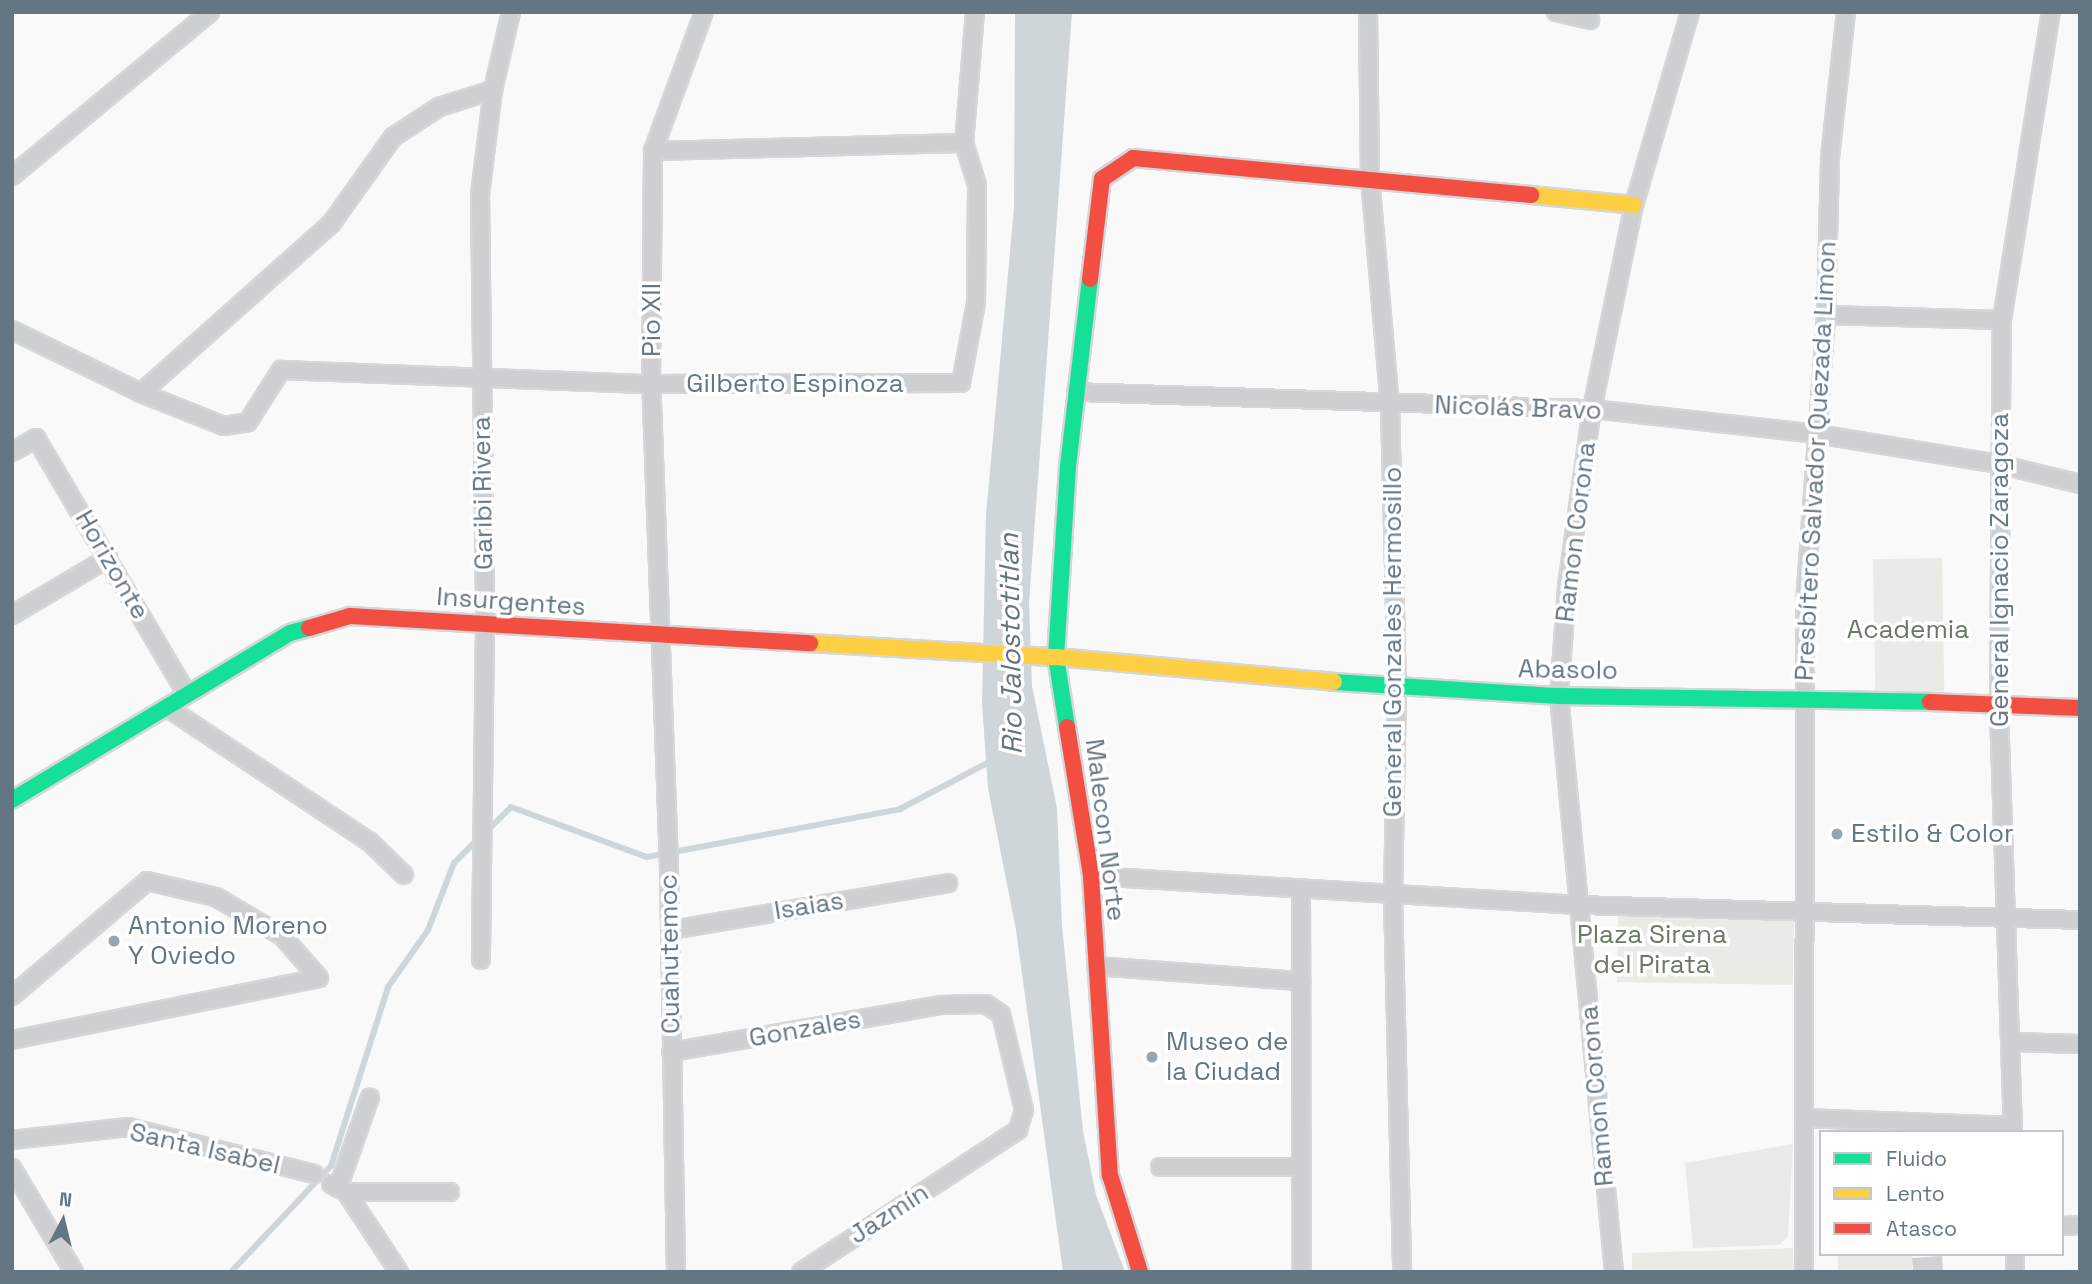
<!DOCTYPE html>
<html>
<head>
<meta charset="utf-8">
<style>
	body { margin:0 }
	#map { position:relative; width:2092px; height:1284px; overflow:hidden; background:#f9f9f9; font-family:"Space Grotesk",sans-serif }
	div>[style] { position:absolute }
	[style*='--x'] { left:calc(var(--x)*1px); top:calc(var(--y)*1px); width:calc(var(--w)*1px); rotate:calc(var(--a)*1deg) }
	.built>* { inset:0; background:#e8e9e9 }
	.green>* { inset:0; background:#e8ebe6; transform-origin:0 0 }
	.water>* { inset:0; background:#ced6d9 }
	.stream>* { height:6px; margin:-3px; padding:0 3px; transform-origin:3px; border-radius:3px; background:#ced6d9 }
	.building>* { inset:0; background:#d0d2d3; transform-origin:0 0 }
	.roads { filter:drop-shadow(2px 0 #d5d6d7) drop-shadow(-2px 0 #d5d6d7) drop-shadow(0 2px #d5d6d7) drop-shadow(0 -2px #d5d6d7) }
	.street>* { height:16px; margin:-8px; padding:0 8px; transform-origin:8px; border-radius:8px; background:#cecfd0 }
	.fast>* { height:16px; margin:-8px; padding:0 8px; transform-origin:8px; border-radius:8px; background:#16e098 }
	.slow>* { height:16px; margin:-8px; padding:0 8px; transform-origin:8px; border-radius:8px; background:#ffcf43 }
	.jam>* { height:16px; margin:-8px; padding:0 8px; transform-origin:8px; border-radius:8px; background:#f24e42 }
	.dots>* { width:19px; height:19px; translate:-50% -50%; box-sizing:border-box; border:4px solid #fff; border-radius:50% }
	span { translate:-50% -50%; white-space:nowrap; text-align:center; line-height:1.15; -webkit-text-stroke:7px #fff; paint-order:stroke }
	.street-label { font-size:26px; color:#657683 }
	.park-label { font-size:26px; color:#687a64 }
	.poi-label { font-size:26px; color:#657683 }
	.left { translate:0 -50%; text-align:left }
	.water-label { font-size:28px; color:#60757c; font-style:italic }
	.frame { position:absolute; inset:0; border:14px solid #657683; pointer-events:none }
	.legend { position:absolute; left:1819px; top:1130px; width:245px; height:126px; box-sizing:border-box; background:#fff; border:2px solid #c1c8cd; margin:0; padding:9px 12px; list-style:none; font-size:21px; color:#657683 }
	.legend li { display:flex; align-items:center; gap:14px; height:35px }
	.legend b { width:35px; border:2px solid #c1c8cd }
	.north { position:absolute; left:28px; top:1186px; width:70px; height:70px; -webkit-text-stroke:5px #fff; paint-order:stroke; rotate:7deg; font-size:19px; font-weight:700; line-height:28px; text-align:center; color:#657683 }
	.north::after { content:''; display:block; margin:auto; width:24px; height:32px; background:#657683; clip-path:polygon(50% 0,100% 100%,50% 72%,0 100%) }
</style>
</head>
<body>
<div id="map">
	<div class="built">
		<div style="clip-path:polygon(1793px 1144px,1788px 1237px,1779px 1245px,1693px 1248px,1685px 1163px)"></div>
	</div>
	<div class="green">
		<div style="left:1942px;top:558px;width:145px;height:69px;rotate:89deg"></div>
		<div style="left:1618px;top:915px;width:176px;height:67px;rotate:1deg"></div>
		<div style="clip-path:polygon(1793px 1248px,1794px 1272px,1632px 1272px,1632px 1253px)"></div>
		<div style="left:1838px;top:1254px;width:74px;height:18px"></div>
	</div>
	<div class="water">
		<div style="clip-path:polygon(1015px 12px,1072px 12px,1029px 603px,1032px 686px,1057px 808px,1062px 926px,1083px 1131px,1096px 1195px,1125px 1272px,1063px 1272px,1016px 930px,988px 788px,982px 703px,986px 515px,1014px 208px)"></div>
	</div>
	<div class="stream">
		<div style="--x:486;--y:832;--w:35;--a:-45"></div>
		<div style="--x:511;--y:807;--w:145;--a:20.2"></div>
		<div style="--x:647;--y:857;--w:258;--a:-10.7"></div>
		<div style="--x:900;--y:809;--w:105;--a:-27.8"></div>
		<div style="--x:231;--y:1272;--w:146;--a:-46.7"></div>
		<div style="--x:331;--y:1166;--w:188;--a:-72.3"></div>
		<div style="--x:388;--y:987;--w:70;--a:-54.9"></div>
		<div style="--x:428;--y:930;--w:72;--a:-68.8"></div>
		<div style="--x:454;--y:863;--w:34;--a:-45"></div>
	</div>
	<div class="building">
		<div style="left:1942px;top:1256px;width:16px;height:30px;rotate:86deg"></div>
	</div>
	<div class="roads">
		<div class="street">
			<div style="--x:1368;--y:12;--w:166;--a:89.3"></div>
			<div style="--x:1370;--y:178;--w:228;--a:85"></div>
			<div style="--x:1390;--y:405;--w:283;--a:88.6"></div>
			<div style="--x:1397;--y:688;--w:209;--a:91.1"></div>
			<div style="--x:1393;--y:897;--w:375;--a:88.6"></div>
			<div style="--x:1556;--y:12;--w:35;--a:13"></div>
			<div style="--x:493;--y:90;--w:80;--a:-77"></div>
			<div style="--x:653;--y:151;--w:311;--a:-1.5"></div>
			<div style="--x:12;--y:176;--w:257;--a:-39.6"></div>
			<div style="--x:1826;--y:315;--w:176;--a:1.6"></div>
			<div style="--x:12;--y:330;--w:144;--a:26"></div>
			<div style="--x:141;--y:393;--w:89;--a:21.7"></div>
			<div style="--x:224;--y:426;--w:24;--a:-9"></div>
			<div style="--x:248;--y:422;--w:62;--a:-57.6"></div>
			<div style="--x:281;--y:370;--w:370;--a:2.2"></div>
			<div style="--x:651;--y:384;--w:310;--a:-0.2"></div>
			<div style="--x:961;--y:383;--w:81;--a:-79.4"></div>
			<div style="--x:976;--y:303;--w:118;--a:-89.5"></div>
			<div style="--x:977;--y:185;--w:44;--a:-107.2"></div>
			<div style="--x:964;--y:143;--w:131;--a:-85.2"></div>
			<div style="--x:1076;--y:392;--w:516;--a:1.89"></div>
			<div style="--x:1592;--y:409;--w:226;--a:6.3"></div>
			<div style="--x:1817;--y:434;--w:183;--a:9.4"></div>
			<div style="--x:1998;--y:464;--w:84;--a:13.7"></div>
			<div style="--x:141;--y:393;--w:254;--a:-41.7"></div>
			<div style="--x:331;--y:224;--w:107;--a:-54.5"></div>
			<div style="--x:393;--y:137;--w:55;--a:-33.1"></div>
			<div style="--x:439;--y:107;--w:57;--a:-17.5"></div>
			<div style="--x:493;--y:90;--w:105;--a:97.1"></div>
			<div style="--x:480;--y:194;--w:431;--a:89.3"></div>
			<div style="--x:485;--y:625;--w:335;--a:90.7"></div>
			<div style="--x:12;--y:452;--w:28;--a:-30"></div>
			<div style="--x:36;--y:438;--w:297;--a:59.5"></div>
			<div style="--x:12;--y:615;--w:112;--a:-30.7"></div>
			<div style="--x:168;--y:708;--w:242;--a:33.6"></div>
			<div style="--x:370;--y:842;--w:47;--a:44.1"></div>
			<div style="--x:1091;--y:876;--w:490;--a:3.4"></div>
			<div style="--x:1580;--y:905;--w:500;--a:1.72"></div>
			<div style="--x:1301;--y:890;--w:382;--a:89.9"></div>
			<div style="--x:671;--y:930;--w:281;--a:-9.6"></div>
			<div style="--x:1096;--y:966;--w:206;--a:4.2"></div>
			<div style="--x:12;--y:996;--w:177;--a:-40.4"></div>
			<div style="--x:147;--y:881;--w:71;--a:13.1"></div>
			<div style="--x:216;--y:897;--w:77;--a:30.6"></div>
			<div style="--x:282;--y:936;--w:56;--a:48.6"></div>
			<div style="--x:12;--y:1040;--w:313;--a:-11.4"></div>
			<div style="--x:2013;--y:1042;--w:67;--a:1.7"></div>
			<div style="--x:671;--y:1052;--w:273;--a:-9.9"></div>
			<div style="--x:940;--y:1005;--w:46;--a:-1.2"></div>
			<div style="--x:986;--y:1004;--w:18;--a:34"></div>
			<div style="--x:1001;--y:1014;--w:99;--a:76.5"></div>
			<div style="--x:1024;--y:1110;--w:21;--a:107"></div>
			<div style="--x:1018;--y:1130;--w:259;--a:146.8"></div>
			<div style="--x:1804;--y:1118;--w:208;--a:2.2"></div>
			<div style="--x:2013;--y:1132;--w:427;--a:-91.9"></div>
			<div style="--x:1999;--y:705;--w:385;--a:-89.6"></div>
			<div style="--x:2002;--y:320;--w:312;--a:-81"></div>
			<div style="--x:12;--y:1140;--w:117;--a:-6.4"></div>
			<div style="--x:128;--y:1127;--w:192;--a:14.2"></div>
			<div style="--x:1160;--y:1167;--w:140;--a:0"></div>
			<div style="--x:12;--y:1168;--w:121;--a:59.2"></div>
			<div style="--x:331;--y:1184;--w:17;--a:28"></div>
			<div style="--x:346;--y:1192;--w:96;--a:56.5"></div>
			<div style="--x:338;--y:1188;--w:96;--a:-70.6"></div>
			<div style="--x:346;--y:1192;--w:104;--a:0"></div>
			<div style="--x:2062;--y:1226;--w:18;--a:-3"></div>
			<div style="--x:2015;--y:1254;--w:18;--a:90"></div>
			<div style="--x:676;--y:1272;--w:406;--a:-91"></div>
			<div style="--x:669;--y:866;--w:482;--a:-92.1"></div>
			<div style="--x:651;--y:384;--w:233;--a:-89.5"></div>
			<div style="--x:653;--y:151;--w:148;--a:-69.9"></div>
			<div style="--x:1614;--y:1272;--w:579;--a:-95.45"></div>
			<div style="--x:1559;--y:696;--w:110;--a:-85.8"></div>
			<div style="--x:1567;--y:586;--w:179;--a:-82"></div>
			<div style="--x:1592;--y:409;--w:208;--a:-78.4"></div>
			<div style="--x:1634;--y:205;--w:201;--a:-73.8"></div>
			<div style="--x:1804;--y:1272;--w:669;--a:-89.91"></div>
			<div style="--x:1805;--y:603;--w:289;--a:-85.8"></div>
			<div style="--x:1826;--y:315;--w:158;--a:-88.5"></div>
			<div style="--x:1830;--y:157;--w:146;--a:-83.7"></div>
		</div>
		<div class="fast">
			<div style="--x:1334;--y:682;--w:225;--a:3.6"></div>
			<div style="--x:1559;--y:696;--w:371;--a:0.9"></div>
			<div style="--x:1067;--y:727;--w:71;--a:-98.9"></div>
			<div style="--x:1056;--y:657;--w:191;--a:-86.4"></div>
			<div style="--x:1068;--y:466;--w:188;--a:-83.3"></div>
			<div style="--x:12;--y:800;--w:324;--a:-31"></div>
			<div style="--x:290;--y:633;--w:20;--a:-15"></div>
		</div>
		<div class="slow">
			<div style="--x:1531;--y:195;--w:103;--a:5.5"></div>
			<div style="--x:810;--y:643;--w:246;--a:3.3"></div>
			<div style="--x:1056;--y:657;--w:279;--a:5.1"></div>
		</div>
		<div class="jam">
			<div style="--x:1090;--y:279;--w:101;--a:-83.2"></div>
			<div style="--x:1102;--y:179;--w:37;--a:-34"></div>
			<div style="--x:1133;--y:158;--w:400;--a:5.3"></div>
			<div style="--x:309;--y:628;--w:43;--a:-16.3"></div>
			<div style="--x:350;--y:616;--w:461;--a:3.4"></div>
			<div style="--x:1930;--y:702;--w:150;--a:2.3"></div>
			<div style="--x:1067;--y:727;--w:151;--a:80.8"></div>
			<div style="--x:1091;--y:876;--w:300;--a:86.4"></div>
			<div style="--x:1110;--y:1175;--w:102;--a:72.8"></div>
		</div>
	</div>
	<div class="dots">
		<div style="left:1837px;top:834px;background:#99a4ac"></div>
		<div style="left:114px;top:941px;background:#99a4ac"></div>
		<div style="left:1152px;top:1057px;background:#99a4ac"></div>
	</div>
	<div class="street-label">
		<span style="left:652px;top:320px;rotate:-90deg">Pio XII</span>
		<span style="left:795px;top:384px">Gilberto Espinoza</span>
		<span style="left:1518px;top:408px;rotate:2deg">Nicolás Bravo</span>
		<span style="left:1816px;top:461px;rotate:-87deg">Presbítero Salvador Quezada Limon</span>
		<span style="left:483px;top:493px;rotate:-91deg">Garibi Rivera</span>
		<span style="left:1576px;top:532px;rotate:-83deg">Ramon Corona</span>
		<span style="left:112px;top:565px;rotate:60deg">Horizonte</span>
		<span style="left:2000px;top:570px;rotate:-90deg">General Ignacio Zaragoza</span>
		<span style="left:511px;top:602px;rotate:4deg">Insurgentes</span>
		<span style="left:1393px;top:642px;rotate:-90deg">General Gonzales Hermosillo</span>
		<span style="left:1568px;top:670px;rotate:1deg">Abasolo</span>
		<span style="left:1105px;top:830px;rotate:83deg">Malecon Norte</span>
		<span style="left:809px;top:906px;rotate:-9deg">Isaias</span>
		<span style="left:670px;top:954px;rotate:-91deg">Cuahutemoc</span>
		<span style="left:805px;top:1029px;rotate:-10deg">Gonzales</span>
		<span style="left:1597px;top:1096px;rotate:-95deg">Ramon Corona</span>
		<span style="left:205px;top:1149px;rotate:13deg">Santa Isabel</span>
		<span style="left:889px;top:1214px;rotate:-33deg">Jazmín</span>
	</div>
	<div class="park-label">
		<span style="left:1908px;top:630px">Academia</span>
		<span style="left:1652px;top:950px">Plaza Sirena<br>del Pirata</span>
	</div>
	<div class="poi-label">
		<span class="left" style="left:1851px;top:834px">Estilo &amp; Color</span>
		<span class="left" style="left:128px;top:941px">Antonio Moreno<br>Y Oviedo</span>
		<span class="left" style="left:1166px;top:1057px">Museo de<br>la Ciudad</span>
	</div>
	<div class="water-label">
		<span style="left:1010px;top:644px;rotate:-91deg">Rio Jalostotitlan</span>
	</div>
	<div class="frame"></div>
	<ul class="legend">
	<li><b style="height:9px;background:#16e098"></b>Fluido</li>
	<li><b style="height:9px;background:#ffcf43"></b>Lento</li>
	<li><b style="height:9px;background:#f24e42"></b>Atasco</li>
	</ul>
	<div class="north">N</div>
</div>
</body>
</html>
